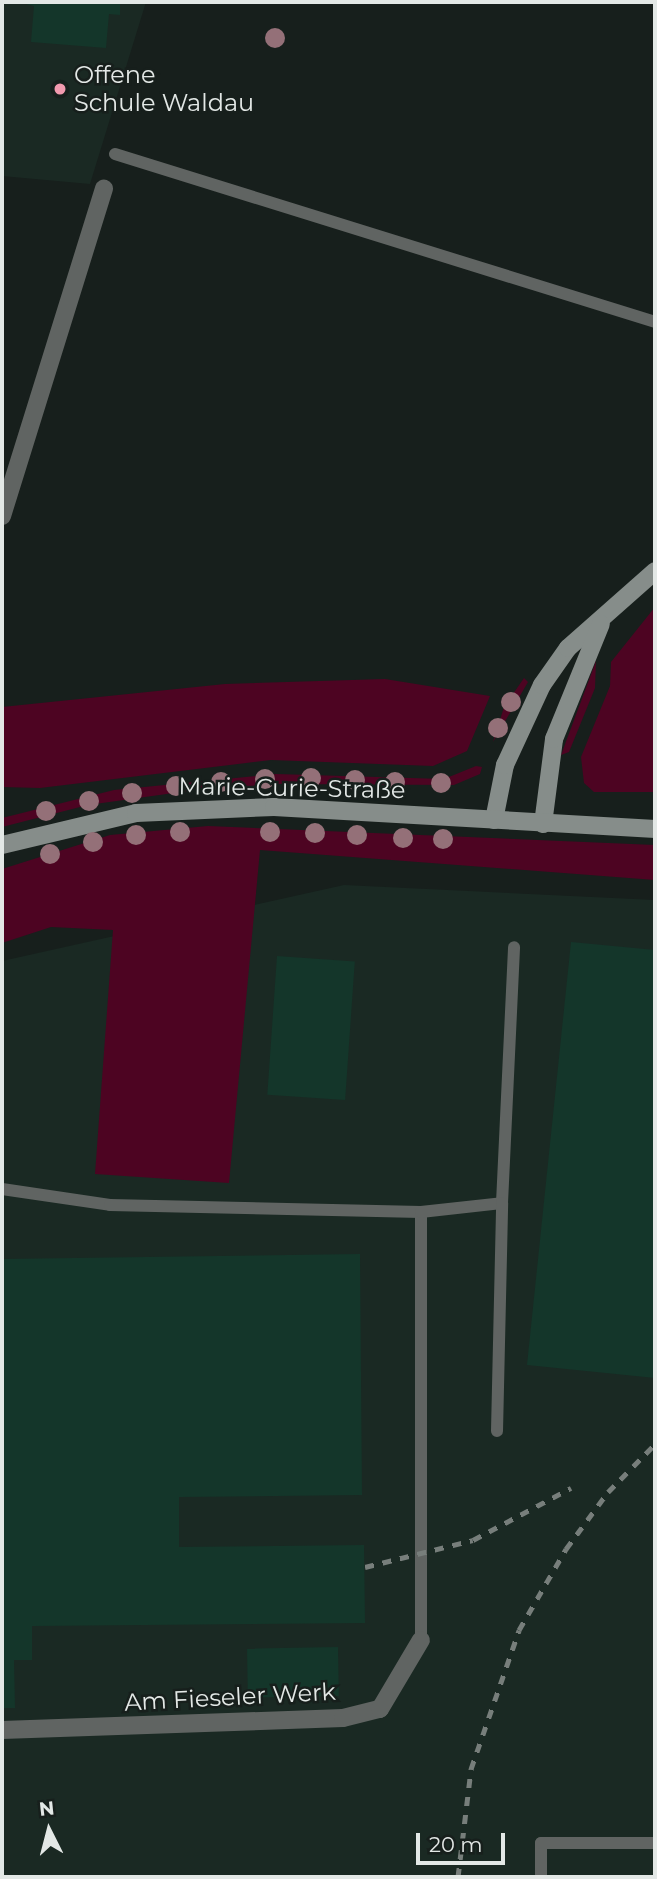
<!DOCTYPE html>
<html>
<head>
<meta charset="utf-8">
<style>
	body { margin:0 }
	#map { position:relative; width:657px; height:1879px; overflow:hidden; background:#171f1c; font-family:Montserrat,sans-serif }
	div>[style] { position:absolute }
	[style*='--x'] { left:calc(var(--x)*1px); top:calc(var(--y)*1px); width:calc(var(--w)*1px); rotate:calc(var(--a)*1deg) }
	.built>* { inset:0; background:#1a2923 }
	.green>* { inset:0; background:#4d0422 }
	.building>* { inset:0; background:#14362a; transform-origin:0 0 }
	.lane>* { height:12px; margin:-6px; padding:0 6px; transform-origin:6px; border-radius:6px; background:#606462 }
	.street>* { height:18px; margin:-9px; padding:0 9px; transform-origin:9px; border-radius:9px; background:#606462 }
	.secondary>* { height:18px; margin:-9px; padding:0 9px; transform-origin:9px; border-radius:9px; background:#868d8a }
	.rail>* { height:5px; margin-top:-2.5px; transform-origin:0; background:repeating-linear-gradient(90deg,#777e7b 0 9px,transparent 0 18px) }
	.trees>* { width:20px; height:20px; margin:-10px; border-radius:50%; background:#947078 }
	.dots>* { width:19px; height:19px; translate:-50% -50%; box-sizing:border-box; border:4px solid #171f1c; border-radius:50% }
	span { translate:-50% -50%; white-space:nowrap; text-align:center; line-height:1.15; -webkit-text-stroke:5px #171f1c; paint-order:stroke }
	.poi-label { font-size:24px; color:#e3e8e6 }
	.left { translate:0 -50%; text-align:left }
	.street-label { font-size:24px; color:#e3e8e6 }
	.frame { position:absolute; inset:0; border:4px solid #e3e8e6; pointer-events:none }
	.north { position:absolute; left:14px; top:1795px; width:70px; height:70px; -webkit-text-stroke:5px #171f1c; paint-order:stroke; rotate:354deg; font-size:19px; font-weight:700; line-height:28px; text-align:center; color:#e3e8e6 }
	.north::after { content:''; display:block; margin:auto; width:24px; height:32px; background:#e3e8e6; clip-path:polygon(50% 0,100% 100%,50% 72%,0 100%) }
	.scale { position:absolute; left:416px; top:1833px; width:89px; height:32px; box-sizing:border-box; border:4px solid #e3e8e6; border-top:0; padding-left:9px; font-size:21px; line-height:24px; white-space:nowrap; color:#e3e8e6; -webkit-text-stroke:5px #171f1c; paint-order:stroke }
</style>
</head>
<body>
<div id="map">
	<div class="built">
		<div style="clip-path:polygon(2px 2px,146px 2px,90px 184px,2px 176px)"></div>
		<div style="clip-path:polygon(344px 885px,655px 900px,655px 1877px,2px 1877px,2px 961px)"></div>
	</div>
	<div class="green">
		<div style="clip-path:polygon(655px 607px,655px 792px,594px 792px,584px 783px,581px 757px,610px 686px,611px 662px)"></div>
		<div style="clip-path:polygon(596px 661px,595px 688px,569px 752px,561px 755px)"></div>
		<div style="clip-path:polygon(524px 678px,528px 682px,493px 742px,504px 707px)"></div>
		<div style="clip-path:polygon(385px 679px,490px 696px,467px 751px,433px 766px,271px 760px,40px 788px,2px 787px,2px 707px,225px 684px)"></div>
		<div style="clip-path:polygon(476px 766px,482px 767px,480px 774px,454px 785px,277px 784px,195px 790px,88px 805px,2px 827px,2px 818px,114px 790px,276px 774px,444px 779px)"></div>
		<div style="clip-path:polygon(208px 826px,655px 845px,655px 880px,260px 850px,229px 1183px,95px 1174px,113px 930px,51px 927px,2px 943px,2px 869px,110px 835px)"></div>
	</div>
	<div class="building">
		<div style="clip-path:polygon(18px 2px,120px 2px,120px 15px,109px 14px,106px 48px,31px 42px,34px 6px)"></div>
		<div style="clip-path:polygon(571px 942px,655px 950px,655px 1378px,527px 1365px)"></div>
		<div style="left:277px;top:956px;width:78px;height:139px;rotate:4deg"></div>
		<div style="clip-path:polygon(360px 1254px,362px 1495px,179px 1497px,179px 1547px,364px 1545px,365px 1623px,32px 1626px,32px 1660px,14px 1660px,15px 1708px,2px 1708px,2px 1259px)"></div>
		<div style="left:338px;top:1647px;width:49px;height:91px;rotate:89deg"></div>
	</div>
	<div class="lane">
		<div style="--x:115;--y:154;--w:566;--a:17.28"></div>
		<div style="--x:2;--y:1189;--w:109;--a:8.4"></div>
		<div style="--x:110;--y:1205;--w:311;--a:1.3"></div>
		<div style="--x:421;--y:1212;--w:428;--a:90"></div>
		<div style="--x:421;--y:1212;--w:81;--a:-6.3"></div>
		<div style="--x:502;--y:1203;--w:256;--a:-87.3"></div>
		<div style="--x:497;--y:1431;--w:228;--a:-88.7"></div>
		<div style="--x:541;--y:1877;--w:34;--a:-90"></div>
		<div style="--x:541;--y:1843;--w:114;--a:0"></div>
	</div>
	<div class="street">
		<div style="--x:2;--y:516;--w:343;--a:-72.7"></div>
		<div style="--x:2;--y:1730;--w:341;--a:-2"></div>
		<div style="--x:343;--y:1718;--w:38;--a:-14"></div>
		<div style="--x:380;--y:1709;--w:80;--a:-59.3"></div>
	</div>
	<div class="secondary">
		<div style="--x:494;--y:820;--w:56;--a:-78.7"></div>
		<div style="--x:505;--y:765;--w:88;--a:-65.2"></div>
		<div style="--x:542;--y:685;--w:45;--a:-54.9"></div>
		<div style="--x:568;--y:648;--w:116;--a:-41.5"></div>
		<div style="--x:543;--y:824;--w:86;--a:-82.6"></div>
		<div style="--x:554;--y:739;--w:124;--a:-67.8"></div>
		<div style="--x:2;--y:845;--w:138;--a:-13.4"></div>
		<div style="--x:136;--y:813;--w:138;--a:-2.5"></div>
		<div style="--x:274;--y:807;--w:382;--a:3.3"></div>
	</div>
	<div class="rail">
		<div style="--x:365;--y:1567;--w:111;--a:-14"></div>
		<div style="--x:473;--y:1540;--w:111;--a:-28"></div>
		<div style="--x:458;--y:1877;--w:109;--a:-83.1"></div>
		<div style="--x:471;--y:1769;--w:147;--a:-70.9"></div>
		<div style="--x:519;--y:1630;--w:94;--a:-59.9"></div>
		<div style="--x:566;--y:1549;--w:71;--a:-53.6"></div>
		<div style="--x:608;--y:1492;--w:67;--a:-45.6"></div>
	</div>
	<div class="trees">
		<div style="left:275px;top:38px"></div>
		<div style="left:511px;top:702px"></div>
		<div style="left:498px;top:728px"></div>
		<div style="left:311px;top:778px"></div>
		<div style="left:265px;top:779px"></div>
		<div style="left:355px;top:780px"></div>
		<div style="left:221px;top:782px"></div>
		<div style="left:395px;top:782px"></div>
		<div style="left:441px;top:783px"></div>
		<div style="left:176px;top:786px"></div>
		<div style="left:132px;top:793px"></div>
		<div style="left:89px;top:801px"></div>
		<div style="left:46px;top:811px"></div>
		<div style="left:180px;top:832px"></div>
		<div style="left:270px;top:832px"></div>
		<div style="left:315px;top:833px"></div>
		<div style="left:136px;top:835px"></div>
		<div style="left:357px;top:835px"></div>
		<div style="left:403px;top:838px"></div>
		<div style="left:443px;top:839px"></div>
		<div style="left:93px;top:842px"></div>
		<div style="left:50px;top:854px"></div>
	</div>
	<div class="dots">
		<div style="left:60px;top:89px;background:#f29aaf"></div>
	</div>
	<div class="poi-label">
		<span class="left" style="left:74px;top:89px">Offene<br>Schule Waldau</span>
	</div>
	<div class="street-label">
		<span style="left:292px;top:788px;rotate:1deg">Marie-Curie-Straße</span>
		<span style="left:230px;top:1697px;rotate:-3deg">Am Fieseler Werk</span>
	</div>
	<div class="frame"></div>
	<div class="north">N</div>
	<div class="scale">20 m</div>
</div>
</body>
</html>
